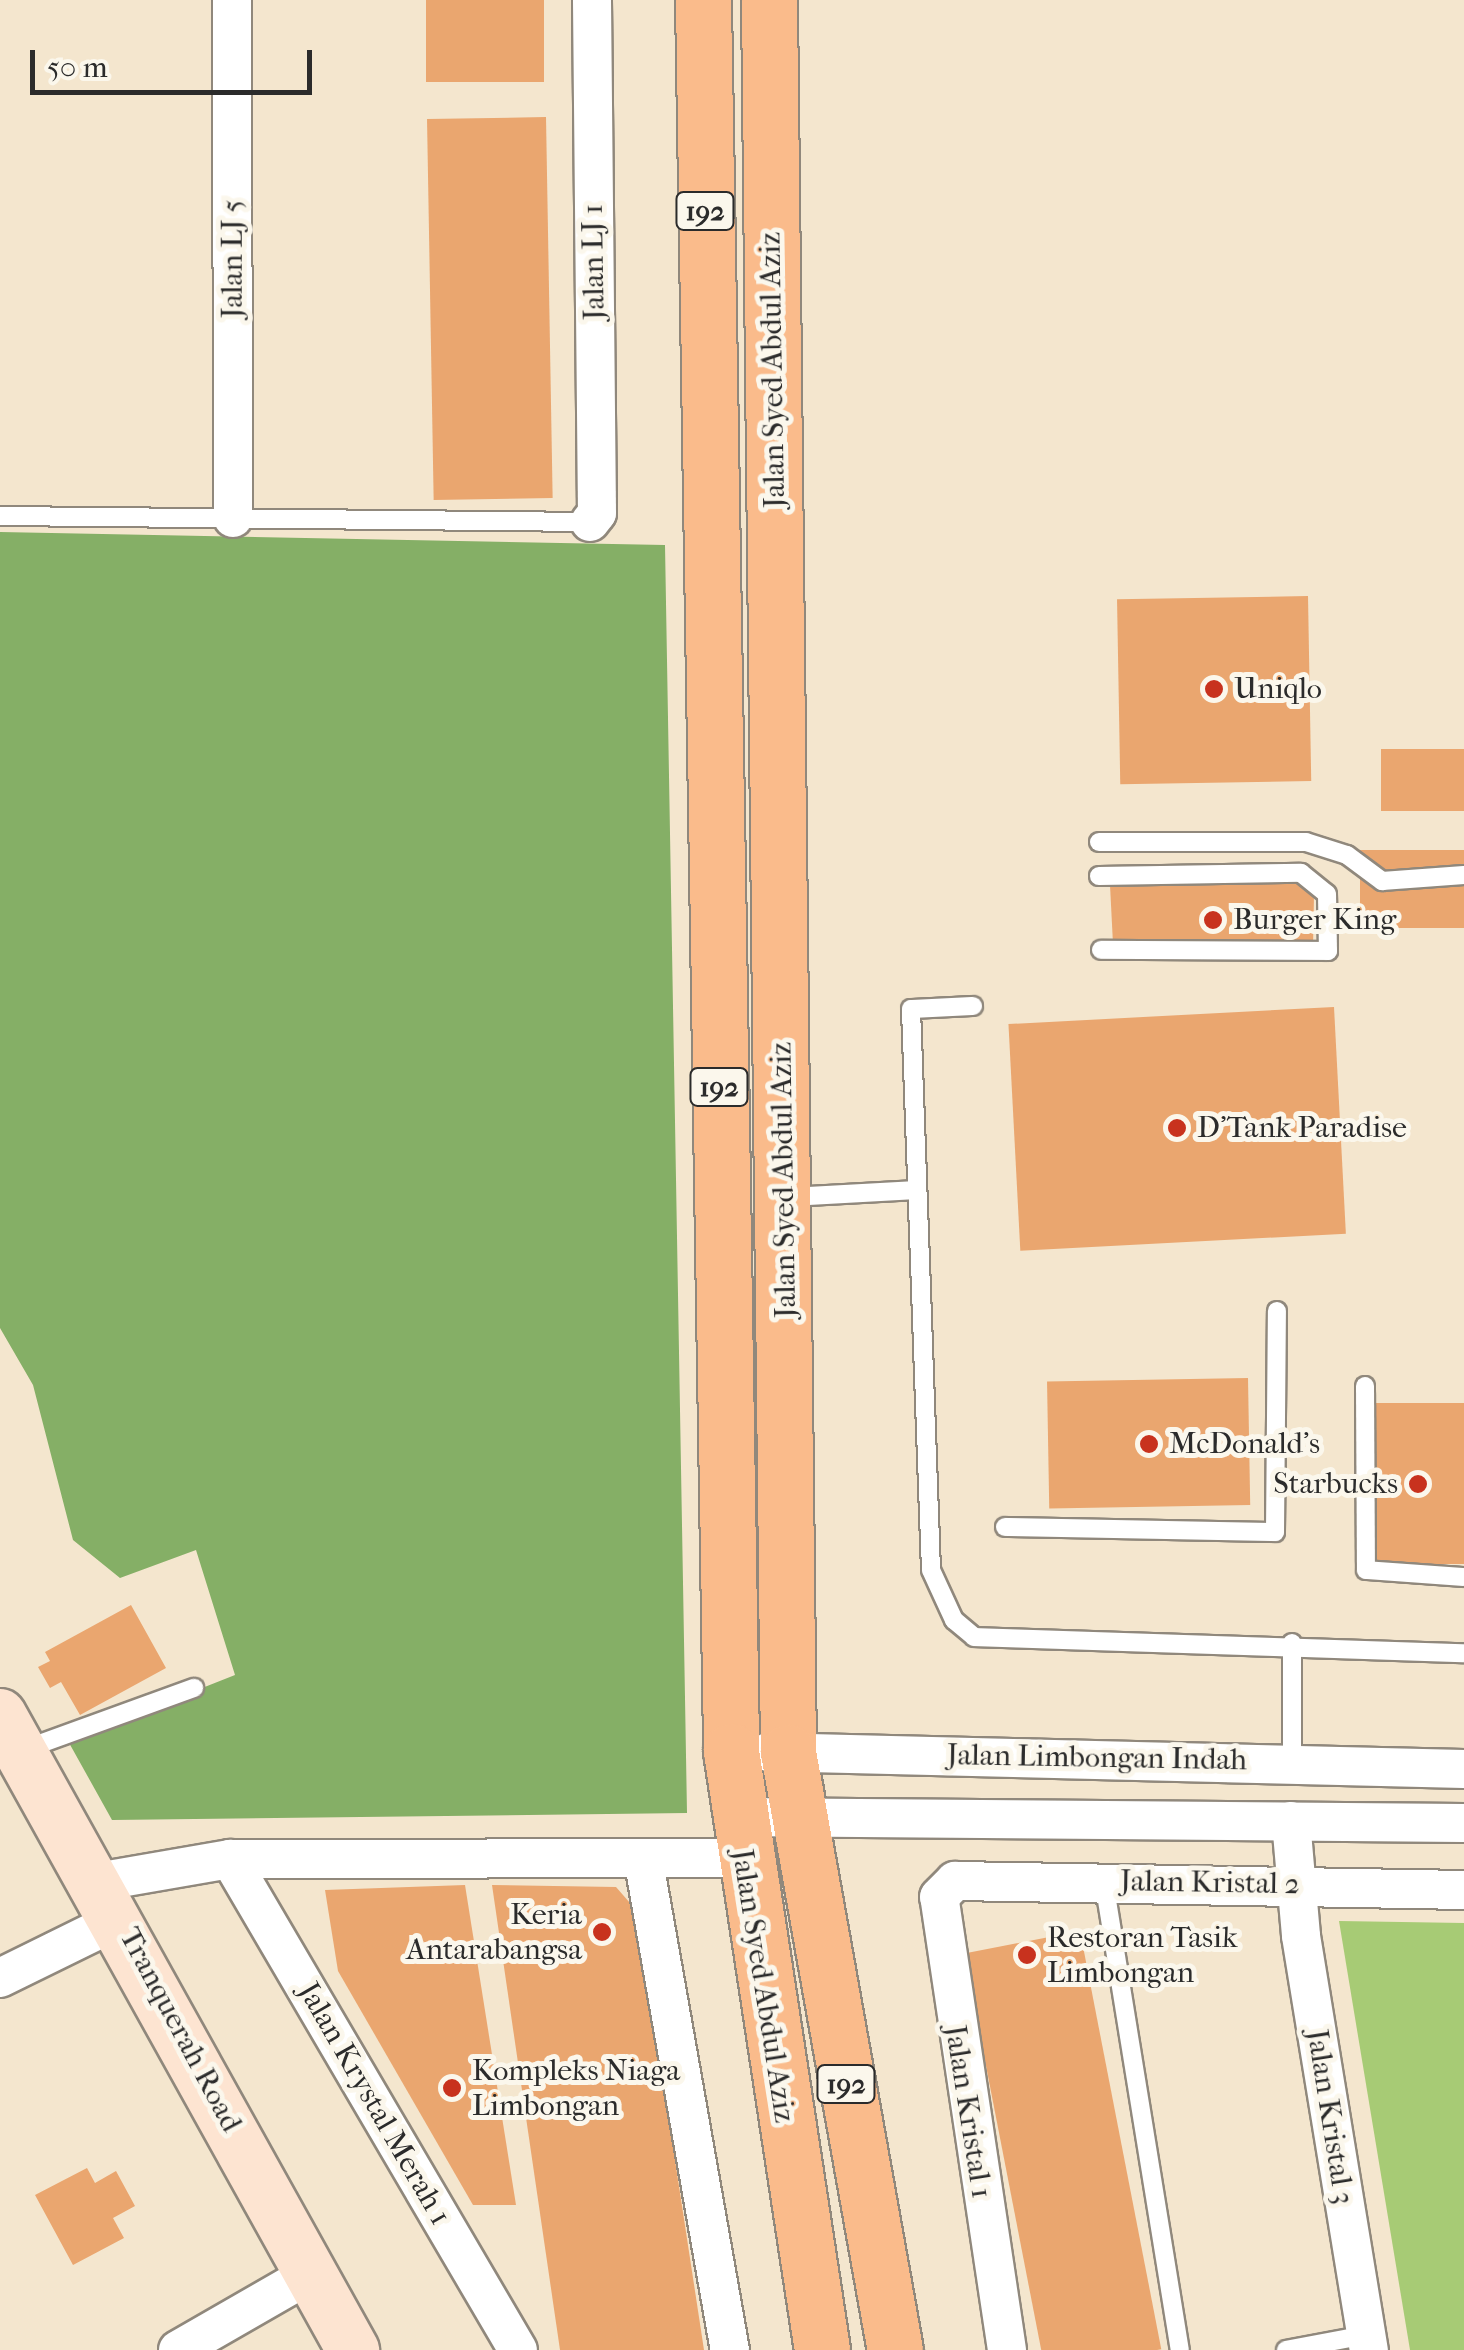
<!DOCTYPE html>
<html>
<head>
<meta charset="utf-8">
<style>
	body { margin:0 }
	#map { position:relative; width:1464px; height:2350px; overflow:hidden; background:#f4e6ce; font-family:"IM FELL French Canon",serif }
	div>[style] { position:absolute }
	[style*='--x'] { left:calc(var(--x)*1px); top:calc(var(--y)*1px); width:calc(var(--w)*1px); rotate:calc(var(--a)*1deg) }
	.green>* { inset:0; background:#a7cb75 }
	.forest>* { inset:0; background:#85af66 }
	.building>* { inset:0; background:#eaa66f; transform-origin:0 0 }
	.roads { filter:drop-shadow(2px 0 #90887c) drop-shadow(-2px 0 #90887c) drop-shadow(0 2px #90887c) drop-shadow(0 -2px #90887c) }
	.service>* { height:18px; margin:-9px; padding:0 9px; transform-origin:9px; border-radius:9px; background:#fff }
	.minor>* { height:38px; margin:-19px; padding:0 19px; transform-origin:19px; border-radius:19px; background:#fff }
	.secondary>* { height:52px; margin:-26px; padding:0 26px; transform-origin:26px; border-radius:26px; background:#fde4d1 }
	.primary>* { height:55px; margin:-27.5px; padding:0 27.5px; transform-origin:27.5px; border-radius:27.5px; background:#fabb8b }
	.dots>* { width:28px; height:28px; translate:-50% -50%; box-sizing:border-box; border:5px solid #fbf7ec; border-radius:50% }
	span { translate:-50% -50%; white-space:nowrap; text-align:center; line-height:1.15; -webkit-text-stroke:10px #fbf7ec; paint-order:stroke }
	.shield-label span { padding:2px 8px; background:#fbf7ec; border:2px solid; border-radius:8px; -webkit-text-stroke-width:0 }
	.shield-label { font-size:28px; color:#2b2b2b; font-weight:700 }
	.street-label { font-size:30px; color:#2b2b2b }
	.poi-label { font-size:30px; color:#2b2b2b }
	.left { translate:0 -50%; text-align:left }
	.right { translate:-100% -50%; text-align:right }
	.scale { position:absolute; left:30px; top:50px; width:282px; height:45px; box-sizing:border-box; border:5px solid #2b2b2b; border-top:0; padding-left:12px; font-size:30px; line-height:35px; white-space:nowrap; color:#2b2b2b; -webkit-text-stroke:8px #fbf7ec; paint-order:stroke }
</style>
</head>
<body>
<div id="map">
	<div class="green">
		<div style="clip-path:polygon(1339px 1921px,1464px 1923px,1464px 2350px,1410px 2350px)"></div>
	</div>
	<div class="forest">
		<div style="clip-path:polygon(0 532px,665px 545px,687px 1813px,112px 1820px,68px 1741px,235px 1675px,196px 1550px,120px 1578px,73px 1540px,33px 1385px,0 1328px)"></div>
	</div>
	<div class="building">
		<div style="left:426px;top:0;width:118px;height:82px"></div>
		<div style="left:546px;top:117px;width:381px;height:119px;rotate:89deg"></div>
		<div style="left:1308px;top:596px;width:185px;height:191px;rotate:89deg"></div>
		<div style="left:1464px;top:749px;width:62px;height:83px;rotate:90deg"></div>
		<div style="left:1464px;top:850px;width:78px;height:104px;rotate:90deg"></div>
		<div style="clip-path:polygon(1297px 883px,1314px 895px,1313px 947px,1113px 944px,1110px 885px)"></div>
		<div style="left:1334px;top:1007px;width:227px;height:326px;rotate:87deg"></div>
		<div style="left:1248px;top:1378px;width:127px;height:201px;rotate:89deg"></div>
		<div style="left:1464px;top:1403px;width:161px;height:94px;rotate:90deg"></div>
		<div style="clip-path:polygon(131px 1605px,166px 1668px,80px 1715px,61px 1682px,50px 1688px,38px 1667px,50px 1661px,45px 1652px)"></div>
		<div style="clip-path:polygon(465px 1885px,516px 2205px,473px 2205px,338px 1971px,325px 1890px)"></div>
		<div style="clip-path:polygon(492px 1885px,616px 1887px,637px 1911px,704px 2350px,560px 2350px)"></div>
		<div style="left:1080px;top:1931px;width:426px;height:118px;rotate:79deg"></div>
		<div style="clip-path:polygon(87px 2168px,95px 2183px,116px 2171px,135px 2206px,113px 2218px,124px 2238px,73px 2265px,35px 2195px)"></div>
	</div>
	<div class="roads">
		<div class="service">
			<div style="--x:0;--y:516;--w:590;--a:0.58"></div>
			<div style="--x:1099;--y:842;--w:207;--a:0"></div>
			<div style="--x:1306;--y:842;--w:43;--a:17.6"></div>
			<div style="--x:1347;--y:855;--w:44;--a:36.6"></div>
			<div style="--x:1382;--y:881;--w:82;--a:-4.2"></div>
			<div style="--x:1099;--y:876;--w:202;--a:-0.9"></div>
			<div style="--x:1301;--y:873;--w:33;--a:39"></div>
			<div style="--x:1327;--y:894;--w:57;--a:89"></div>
			<div style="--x:1328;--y:951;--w:227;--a:-179.7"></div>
			<div style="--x:973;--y:1006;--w:62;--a:177.2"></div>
			<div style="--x:911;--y:1009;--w:561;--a:87.96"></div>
			<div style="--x:931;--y:1570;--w:55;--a:65.3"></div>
			<div style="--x:954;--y:1620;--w:26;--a:40"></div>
			<div style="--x:974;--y:1637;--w:490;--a:1.9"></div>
			<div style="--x:790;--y:1197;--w:127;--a:-3.2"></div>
			<div style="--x:1365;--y:1386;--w:184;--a:89.7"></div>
			<div style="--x:1366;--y:1570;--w:98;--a:4.1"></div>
			<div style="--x:1005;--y:1527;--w:270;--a:1.1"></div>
			<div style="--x:1275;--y:1532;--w:221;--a:-89.5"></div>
			<div style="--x:26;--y:1749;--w:179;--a:-20"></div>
			<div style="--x:1292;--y:1762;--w:119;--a:-90"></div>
			<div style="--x:1104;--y:1882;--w:474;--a:80.8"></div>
			<div style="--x:1286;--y:2350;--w:81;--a:-10.6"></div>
		</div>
		<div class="minor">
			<div style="--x:232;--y:0;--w:518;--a:89.89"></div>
			<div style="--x:590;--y:522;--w:11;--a:-52"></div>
			<div style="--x:597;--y:513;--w:513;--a:-90.56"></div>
			<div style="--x:768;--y:1752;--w:696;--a:1.4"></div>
			<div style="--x:736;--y:1817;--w:728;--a:0.47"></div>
			<div style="--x:1291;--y:1821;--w:115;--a:85"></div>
			<div style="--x:1301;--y:1936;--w:420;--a:80.7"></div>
			<div style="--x:230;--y:1859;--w:569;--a:59.61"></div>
			<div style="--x:644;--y:1863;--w:495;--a:80"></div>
			<div style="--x:97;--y:1882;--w:135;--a:-9.8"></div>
			<div style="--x:230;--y:1859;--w:511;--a:-0.11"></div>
			<div style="--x:0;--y:1978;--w:134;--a:-26.2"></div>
			<div style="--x:178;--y:2350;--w:155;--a:-29.9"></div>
			<div style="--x:1007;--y:2350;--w:458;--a:-98.5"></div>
			<div style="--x:939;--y:1897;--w:23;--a:-45"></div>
			<div style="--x:955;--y:1881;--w:509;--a:1.01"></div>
		</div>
		<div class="secondary">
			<div style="--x:0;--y:1715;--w:727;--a:60.93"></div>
		</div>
		<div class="primary">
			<div style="--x:703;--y:0;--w:1751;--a:89.08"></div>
			<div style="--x:731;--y:1751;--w:606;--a:81.36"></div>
			<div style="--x:769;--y:0;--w:1752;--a:89.38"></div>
			<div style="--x:788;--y:1752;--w:607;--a:79.86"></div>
		</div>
	</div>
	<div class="dots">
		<div style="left:1214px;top:689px;background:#c8321e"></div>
		<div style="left:1213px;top:920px;background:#c8321e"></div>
		<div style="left:1177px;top:1128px;background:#c8321e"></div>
		<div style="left:1149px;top:1444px;background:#c8321e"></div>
		<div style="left:1418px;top:1484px;background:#c8321e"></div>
		<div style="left:602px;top:1932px;background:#c8321e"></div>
		<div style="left:1027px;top:1955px;background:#c8321e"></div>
		<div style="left:452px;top:2088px;background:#c8321e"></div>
	</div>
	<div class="shield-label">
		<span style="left:705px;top:211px">192</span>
		<span style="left:719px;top:1087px">192</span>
		<span style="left:846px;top:2084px">192</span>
	</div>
	<div class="street-label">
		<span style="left:233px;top:259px;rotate:-90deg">Jalan LJ 5</span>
		<span style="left:594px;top:262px;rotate:-91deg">Jalan LJ 1</span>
		<span style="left:773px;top:370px;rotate:-91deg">Jalan Syed Abdul Aziz</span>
		<span style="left:784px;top:1180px;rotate:-91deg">Jalan Syed Abdul Aziz</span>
		<span style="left:1097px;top:1758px;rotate:1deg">Jalan Limbongan Indah</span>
		<span style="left:1210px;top:1883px;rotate:1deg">Jalan Kristal 2</span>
		<span style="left:763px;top:1986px;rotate:81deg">Jalan Syed Abdul Aziz</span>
		<span style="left:180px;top:2030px;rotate:62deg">Tranquerah Road</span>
		<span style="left:374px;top:2104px;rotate:60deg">Jalan Krystal Merah 1</span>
		<span style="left:968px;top:2112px;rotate:81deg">Jalan Kristal 1</span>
		<span style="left:1330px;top:2117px;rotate:81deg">Jalan Kristal 3</span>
	</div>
	<div class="poi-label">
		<span class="left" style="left:1234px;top:689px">Uniqlo</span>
		<span class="left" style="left:1233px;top:920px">Burger King</span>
		<span class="left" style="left:1197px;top:1128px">D'Tank Paradise</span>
		<span class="left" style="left:1169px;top:1444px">McDonald's</span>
		<span class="right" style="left:1398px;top:1484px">Starbucks</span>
		<span class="right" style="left:582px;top:1932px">Keria<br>Antarabangsa</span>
		<span class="left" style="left:1047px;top:1955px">Restoran Tasik<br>Limbongan</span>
		<span class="left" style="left:472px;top:2088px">Kompleks Niaga<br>Limbongan</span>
	</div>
	<div class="scale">50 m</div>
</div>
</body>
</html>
